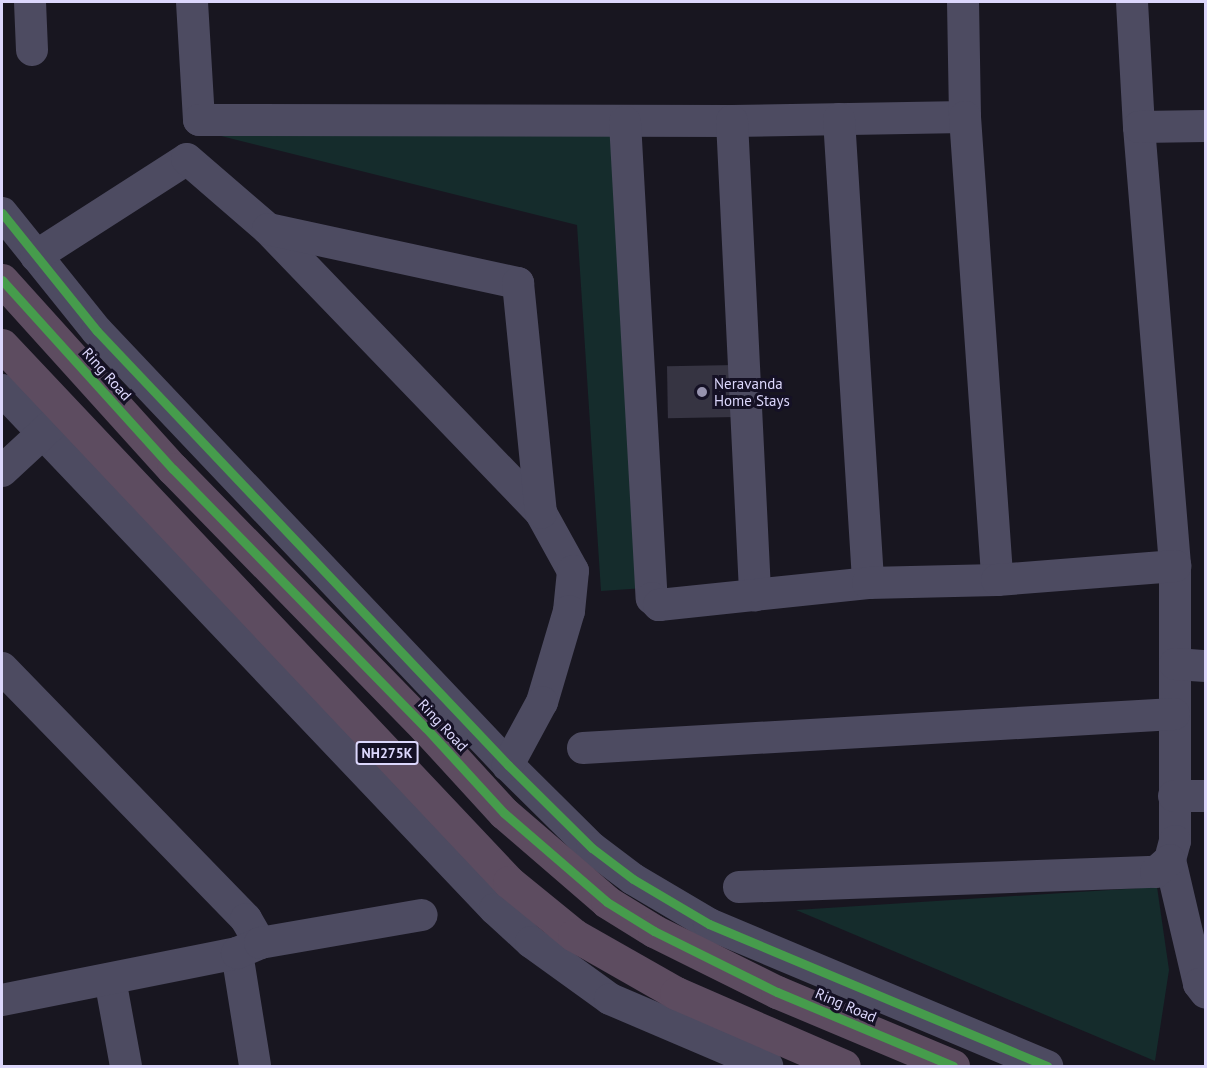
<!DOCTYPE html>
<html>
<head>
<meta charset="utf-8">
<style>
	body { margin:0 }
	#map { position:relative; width:1207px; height:1068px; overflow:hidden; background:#181620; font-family:"PT Sans",sans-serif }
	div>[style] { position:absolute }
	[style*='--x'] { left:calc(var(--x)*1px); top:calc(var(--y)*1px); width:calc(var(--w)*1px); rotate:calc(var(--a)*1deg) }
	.green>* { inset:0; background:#152c2c }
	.building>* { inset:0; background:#363442; transform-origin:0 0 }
	.minor>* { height:32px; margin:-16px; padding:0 16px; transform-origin:16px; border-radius:16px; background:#4d4b61 }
	.highway>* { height:33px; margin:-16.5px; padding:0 16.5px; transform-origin:16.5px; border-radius:16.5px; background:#5d4c60 }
	.cycleway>* { height:9px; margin:-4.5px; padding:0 4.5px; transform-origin:4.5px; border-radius:4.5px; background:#469c4c }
	.dots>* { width:16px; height:16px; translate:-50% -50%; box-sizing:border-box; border:3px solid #151125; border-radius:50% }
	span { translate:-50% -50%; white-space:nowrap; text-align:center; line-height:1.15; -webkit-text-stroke:6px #151125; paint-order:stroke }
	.shield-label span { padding:2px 4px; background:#151125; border:2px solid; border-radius:4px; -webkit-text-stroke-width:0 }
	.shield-label { font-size:14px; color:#dcd7fc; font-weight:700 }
	.street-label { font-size:15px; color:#dcd7fc }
	.poi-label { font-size:15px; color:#dcd7fc }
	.left { translate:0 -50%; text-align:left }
	.frame { position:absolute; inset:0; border:3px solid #dcd7fc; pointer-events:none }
</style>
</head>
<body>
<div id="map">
	<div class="green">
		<div style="clip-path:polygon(614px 132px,645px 588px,601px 591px,577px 225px,221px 136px)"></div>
		<div style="clip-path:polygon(1157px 887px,1169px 970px,1155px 1061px,796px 910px)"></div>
	</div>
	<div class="building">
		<div style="left:736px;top:365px;width:52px;height:69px;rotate:89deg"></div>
	</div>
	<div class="minor">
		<div style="--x:30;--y:2;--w:48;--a:87.6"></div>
		<div style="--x:192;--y:2;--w:118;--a:86.6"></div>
		<div style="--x:199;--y:120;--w:533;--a:0.11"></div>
		<div style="--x:732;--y:121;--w:233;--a:-1"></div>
		<div style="--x:963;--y:2;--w:115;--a:89"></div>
		<div style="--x:965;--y:117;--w:464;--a:86"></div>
		<div style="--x:1132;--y:2;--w:125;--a:86.8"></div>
		<div style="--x:1139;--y:127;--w:440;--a:85.3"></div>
		<div style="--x:1175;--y:566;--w:275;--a:90"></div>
		<div style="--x:1175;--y:841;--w:20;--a:105"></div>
		<div style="--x:1170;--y:860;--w:127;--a:76.8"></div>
		<div style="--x:1199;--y:984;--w:11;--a:52"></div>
		<div style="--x:839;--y:119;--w:465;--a:86.4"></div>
		<div style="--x:732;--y:121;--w:475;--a:87.2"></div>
		<div style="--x:625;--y:122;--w:477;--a:86.8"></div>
		<div style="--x:652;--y:598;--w:10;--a:45"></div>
		<div style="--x:659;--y:605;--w:210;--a:-6"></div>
		<div style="--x:868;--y:583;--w:129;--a:-1.3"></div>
		<div style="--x:997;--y:580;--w:179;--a:-4.5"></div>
		<div style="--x:1139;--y:127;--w:67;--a:-0.9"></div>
		<div style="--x:2;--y:213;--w:151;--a:51.2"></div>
		<div style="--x:97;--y:331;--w:598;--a:46.56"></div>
		<div style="--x:508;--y:765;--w:118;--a:44.7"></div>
		<div style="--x:592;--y:848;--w:51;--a:37.1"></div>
		<div style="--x:633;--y:879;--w:88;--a:30.6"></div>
		<div style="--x:709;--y:924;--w:367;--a:22.8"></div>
		<div style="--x:268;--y:229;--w:394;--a:46.1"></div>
		<div style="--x:541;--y:513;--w:66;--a:61.1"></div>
		<div style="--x:573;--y:571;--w:40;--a:95.7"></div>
		<div style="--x:569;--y:611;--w:95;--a:106.5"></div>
		<div style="--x:542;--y:702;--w:72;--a:118.4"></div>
		<div style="--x:36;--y:256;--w:179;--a:-32.7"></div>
		<div style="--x:187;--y:159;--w:107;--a:40.8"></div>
		<div style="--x:268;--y:229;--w:256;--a:12.2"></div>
		<div style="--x:518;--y:283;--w:231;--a:84.3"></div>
		<div style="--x:2;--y:390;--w:716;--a:46.47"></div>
		<div style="--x:495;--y:909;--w:49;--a:42.5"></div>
		<div style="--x:531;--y:942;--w:97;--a:35.8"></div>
		<div style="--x:610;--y:999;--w:171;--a:23.1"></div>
		<div style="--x:2;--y:471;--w:74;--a:-42.8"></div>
		<div style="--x:1175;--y:664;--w:31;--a:4"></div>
		<div style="--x:2;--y:668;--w:350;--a:45.8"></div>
		<div style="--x:246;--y:919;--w:28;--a:60"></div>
		<div style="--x:583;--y:748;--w:592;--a:-3.29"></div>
		<div style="--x:1174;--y:796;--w:32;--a:0"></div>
		<div style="--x:739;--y:887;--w:417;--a:-2.1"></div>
		<div style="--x:1156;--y:872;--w:18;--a:-41"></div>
		<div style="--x:237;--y:953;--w:114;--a:80.9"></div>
		<div style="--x:110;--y:979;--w:88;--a:79.6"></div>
		<div style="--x:2;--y:1000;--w:240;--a:-11.3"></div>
		<div style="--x:237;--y:953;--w:25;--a:-23"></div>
		<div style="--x:260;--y:943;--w:164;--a:-9.8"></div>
	</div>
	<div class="highway">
		<div style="--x:2;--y:280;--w:255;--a:47.9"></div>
		<div style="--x:173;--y:469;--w:362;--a:45.7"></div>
		<div style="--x:426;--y:728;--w:115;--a:47.5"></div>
		<div style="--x:504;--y:813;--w:136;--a:40.8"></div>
		<div style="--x:607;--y:902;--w:55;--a:31.7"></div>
		<div style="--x:654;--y:931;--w:137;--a:26.4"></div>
		<div style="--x:777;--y:992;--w:191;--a:22.8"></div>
		<div style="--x:2;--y:345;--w:739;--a:46.65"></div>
		<div style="--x:509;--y:882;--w:84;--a:39.2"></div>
		<div style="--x:574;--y:935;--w:117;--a:29.6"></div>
		<div style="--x:676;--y:993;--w:183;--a:23.5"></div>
	</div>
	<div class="cycleway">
		<div style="--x:2;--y:213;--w:151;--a:51.2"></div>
		<div style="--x:97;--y:331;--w:598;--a:46.56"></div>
		<div style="--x:508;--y:765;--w:118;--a:44.7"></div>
		<div style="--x:592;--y:848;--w:51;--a:37.1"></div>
		<div style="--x:633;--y:879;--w:88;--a:30.6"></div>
		<div style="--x:709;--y:924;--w:367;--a:22.8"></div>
		<div style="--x:2;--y:280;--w:255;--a:47.9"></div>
		<div style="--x:173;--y:469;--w:362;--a:45.7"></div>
		<div style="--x:426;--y:728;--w:115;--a:47.5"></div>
		<div style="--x:504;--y:813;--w:136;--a:40.8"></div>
		<div style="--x:607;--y:902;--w:55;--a:31.7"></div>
		<div style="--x:654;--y:931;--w:137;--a:26.4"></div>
		<div style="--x:777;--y:992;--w:191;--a:22.8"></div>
	</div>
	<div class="dots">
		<div style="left:702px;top:392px;background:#9793af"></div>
	</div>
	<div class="shield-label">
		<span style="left:387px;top:753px">NH275K</span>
	</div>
	<div class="street-label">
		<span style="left:107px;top:374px;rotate:48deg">Ring Road</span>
		<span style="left:443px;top:725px;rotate:47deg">Ring Road</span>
		<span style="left:846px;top:1005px;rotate:23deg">Ring Road</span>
	</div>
	<div class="poi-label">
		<span class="left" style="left:714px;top:392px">Neravanda<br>Home Stays</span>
	</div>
	<div class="frame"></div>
</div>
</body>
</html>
